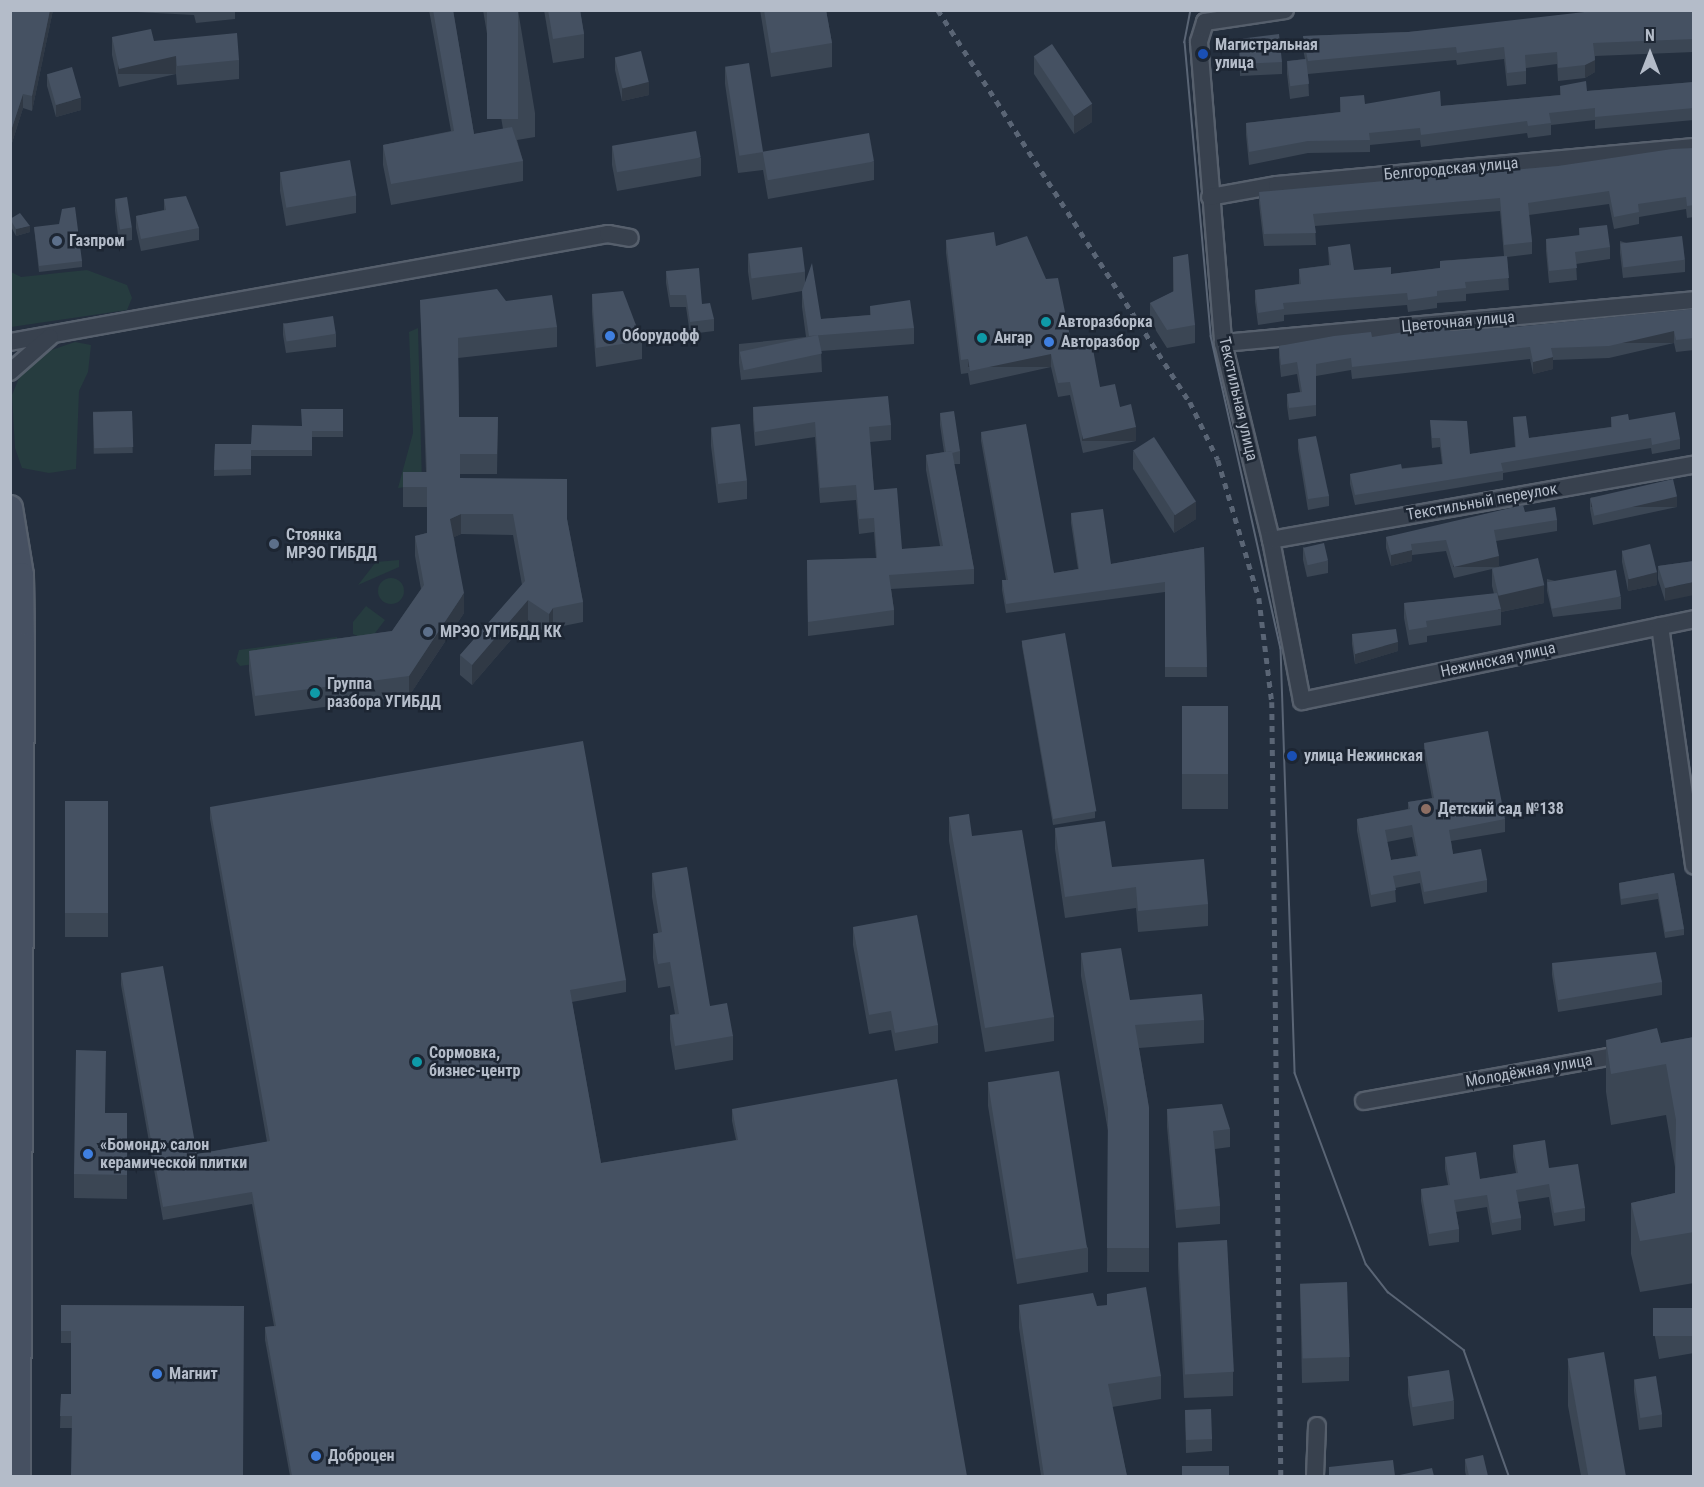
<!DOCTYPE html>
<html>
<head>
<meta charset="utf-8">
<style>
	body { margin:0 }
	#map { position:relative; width:1704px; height:1487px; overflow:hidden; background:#242f3e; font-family:"Roboto Condensed",sans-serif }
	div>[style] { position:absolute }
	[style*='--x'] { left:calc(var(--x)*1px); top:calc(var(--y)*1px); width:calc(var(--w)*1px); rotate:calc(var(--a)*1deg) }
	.green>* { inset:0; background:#263c3f }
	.round { border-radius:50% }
	.roads { filter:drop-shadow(2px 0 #565f6c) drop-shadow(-2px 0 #565f6c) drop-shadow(0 2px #565f6c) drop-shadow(0 -2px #565f6c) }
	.minor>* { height:16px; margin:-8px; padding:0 8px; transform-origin:8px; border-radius:8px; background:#38414e }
	.secondary>* { height:24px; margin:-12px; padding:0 12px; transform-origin:12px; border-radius:12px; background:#465061 }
	.tram>* { height:1.5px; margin:-0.75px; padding:0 0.75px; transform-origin:0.75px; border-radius:0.75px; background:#5a6575 }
	.rail>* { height:4.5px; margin-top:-2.25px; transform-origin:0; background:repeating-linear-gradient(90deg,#5a6575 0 6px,transparent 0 12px) }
	.wall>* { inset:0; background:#3b4654; transform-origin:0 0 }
	.shaded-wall>* { inset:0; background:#303945; transform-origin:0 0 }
	.building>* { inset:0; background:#455162; transform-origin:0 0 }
	.dots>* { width:16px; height:16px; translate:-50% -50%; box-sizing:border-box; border:3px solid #1d2633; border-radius:50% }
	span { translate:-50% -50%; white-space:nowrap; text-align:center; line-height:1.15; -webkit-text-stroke:5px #1d2633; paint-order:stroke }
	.poi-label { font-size:16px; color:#b4bcc9; font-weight:700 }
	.left { translate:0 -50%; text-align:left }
	.street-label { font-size:16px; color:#b4bcc9 }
	.frame { position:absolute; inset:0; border:12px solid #b4bcc9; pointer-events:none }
	.north { position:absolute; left:1620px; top:24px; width:60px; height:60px; -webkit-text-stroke:4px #1d2633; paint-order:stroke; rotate:0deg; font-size:16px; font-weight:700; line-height:24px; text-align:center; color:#b4bcc9 }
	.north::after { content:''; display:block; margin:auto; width:21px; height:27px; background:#b4bcc9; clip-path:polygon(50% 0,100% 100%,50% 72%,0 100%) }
</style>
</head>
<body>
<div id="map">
	<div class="green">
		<div style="clip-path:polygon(87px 270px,127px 285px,132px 298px,127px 310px,11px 327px,11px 272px,21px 277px)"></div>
		<div style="clip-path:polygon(418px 328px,422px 485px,398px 488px,413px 433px,409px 332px)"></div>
		<div style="clip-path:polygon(75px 342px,91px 345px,88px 372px,79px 391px,76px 469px,49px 473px,22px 468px,15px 448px,12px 395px,19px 378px,37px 355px)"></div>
		<div style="clip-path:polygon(399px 560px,399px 567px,358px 585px,376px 562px)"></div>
		<div class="round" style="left:378px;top:578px;width:26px;height:26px"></div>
		<div style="clip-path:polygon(366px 606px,385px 620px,372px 637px,359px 637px,353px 634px,353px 622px)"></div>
		<div style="clip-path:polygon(337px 637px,337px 649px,329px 654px,240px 666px,236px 661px,239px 650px)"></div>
	</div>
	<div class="roads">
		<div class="minor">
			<div style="--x:1285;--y:10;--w:81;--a:171.5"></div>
			<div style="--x:1205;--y:22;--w:21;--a:107"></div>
			<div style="--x:1199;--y:42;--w:302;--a:85.4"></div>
			<div style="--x:1223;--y:343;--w:203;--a:76.3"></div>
			<div style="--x:1271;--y:540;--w:164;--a:79.1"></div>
			<div style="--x:1302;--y:701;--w:400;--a:-11.8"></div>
			<div style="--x:1210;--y:197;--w:68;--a:-10.2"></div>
			<div style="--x:1277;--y:185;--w:419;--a:-5.2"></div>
			<div style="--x:10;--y:342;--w:608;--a:-10.24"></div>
			<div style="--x:608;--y:234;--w:22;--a:10"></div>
			<div style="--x:1223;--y:343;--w:473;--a:-5.2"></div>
			<div style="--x:10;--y:372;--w:53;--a:-41.2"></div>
			<div style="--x:1271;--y:540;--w:430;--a:-10.1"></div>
			<div style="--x:1660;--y:626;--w:242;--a:81.9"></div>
			<div style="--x:1364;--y:1101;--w:266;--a:-10.2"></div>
			<div style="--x:1315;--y:1476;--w:50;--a:-87.7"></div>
		</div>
		<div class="secondary">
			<div style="--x:10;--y:508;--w:68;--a:80.7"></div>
			<div style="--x:21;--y:575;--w:70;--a:89.2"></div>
			<div style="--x:22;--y:645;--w:831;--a:90.28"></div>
		</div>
	</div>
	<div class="tram">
		<div style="--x:1191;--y:10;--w:33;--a:101"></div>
		<div style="--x:1185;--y:42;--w:295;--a:84.9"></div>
		<div style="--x:1211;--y:336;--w:320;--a:77.4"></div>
		<div style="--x:1281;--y:648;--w:425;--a:88.1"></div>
		<div style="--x:1295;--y:1073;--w:204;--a:69.6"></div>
		<div style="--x:1366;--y:1264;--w:36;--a:52"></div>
		<div style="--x:1388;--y:1292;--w:96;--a:37.3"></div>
		<div style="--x:1464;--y:1350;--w:134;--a:70.3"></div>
	</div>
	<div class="rail">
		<div style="--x:938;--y:10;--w:466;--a:57.3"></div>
		<div style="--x:1190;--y:402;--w:64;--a:64.2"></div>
		<div style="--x:1218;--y:460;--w:144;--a:73.5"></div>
		<div style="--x:1259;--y:598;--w:105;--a:82.9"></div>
		<div style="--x:1272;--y:702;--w:774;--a:89.33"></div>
	</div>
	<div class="wall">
		<div style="clip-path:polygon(10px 10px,53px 10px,32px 111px,23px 108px,11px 146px,10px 145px)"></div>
		<div style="clip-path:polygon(98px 10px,235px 10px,235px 19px,196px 23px,194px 15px)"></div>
		<div style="clip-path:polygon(429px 10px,453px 10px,474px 134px,503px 129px,483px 10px,518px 10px,535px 113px,535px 137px,517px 140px,523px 161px,523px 181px,391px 205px,383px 165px,383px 145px,451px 131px)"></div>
		<div style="clip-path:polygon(544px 10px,580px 10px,584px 34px,584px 58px,553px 63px)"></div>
		<div style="clip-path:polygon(760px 10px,826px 10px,832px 43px,832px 67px,771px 77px)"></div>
		<div style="clip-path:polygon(1694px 10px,1694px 52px,1595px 56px,1595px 72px,1585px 78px,1558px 81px,1557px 64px,1526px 68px,1526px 84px,1507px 86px,1504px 59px,1457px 65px,1456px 60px,1308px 74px,1309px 96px,1290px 99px,1287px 74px,1287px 61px,1305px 59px,1303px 49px,1303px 36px,1408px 32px)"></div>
		<div style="clip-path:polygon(112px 37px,154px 41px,239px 60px,239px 79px,177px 85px,176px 74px,119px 87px,112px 55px)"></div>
		<div style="clip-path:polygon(1239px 39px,1282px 62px,1282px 74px,1240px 76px)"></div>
		<div style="clip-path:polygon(1034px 56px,1092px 122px,1074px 134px,1034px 74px)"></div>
		<div style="clip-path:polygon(615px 57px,649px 95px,622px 101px,615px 70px)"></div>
		<div style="clip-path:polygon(725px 66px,763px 152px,874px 162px,874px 180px,768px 199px,763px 170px,738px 173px,725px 84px)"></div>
		<div style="clip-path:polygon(47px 74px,81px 110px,56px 117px,47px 86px)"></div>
		<div style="clip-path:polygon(1694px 82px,1694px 120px,1595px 129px,1595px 120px,1551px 125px,1551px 135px,1528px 138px,1527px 133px,1421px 147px,1420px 140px,1370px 145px,1370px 152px,1308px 153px,1249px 165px,1246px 135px,1246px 123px,1340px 112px,1340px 97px,1365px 104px,1441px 106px,1560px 95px,1560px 86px,1587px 91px)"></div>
		<div style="clip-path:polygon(612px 146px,701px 158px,701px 176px,617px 191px,612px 165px)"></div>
		<div style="clip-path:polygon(1694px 148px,1694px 217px,1687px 218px,1686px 209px,1639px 217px,1639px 224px,1614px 229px,1609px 204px,1529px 215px,1532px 242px,1532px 254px,1507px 257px,1509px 290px,1466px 294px,1466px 301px,1437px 303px,1437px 308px,1408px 312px,1407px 305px,1284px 315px,1284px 321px,1258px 325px,1255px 302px,1255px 290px,1299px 284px,1299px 269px,1329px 265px,1328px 247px,1354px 270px,1391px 274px,1440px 268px,1440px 261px,1504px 256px,1500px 211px,1315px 226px,1316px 245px,1264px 246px,1259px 204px,1259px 192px,1558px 166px)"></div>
		<div style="clip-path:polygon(280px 172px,356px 195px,356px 213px,286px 226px,280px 191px)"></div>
		<div style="clip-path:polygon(115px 199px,132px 228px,132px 240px,119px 242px,115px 211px)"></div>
		<div style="clip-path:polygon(164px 199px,199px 228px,199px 240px,141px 251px,136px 228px,136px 216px,164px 210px)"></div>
		<div style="clip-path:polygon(10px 219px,30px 232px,16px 236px,10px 225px)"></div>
		<div style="clip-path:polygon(34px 227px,82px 261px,82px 267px,39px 272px)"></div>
		<div style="clip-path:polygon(1579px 228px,1610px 247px,1610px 259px,1576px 264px,1577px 280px,1549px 283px,1546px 251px,1546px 239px,1579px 236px)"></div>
		<div style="clip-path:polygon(946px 240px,996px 246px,1072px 346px,1100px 387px,1120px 407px,1136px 441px,1083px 453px,1070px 395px,1058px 397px,1051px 367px,970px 385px,968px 373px,961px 374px,946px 253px)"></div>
		<div style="clip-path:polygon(1620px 241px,1685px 260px,1685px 272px,1623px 278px,1620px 253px)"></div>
		<div style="clip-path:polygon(748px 254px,805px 272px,805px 284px,821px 319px,870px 315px,870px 306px,914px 328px,914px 344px,821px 351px,822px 372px,741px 380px,739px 363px,739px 344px,806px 337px,802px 307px,802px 291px,752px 300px,748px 272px)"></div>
		<div style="clip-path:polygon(1173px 257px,1195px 325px,1195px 343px,1167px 348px,1150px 321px,1150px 303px,1173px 292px)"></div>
		<div style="clip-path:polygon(666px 271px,702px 304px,714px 319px,714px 331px,690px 334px,686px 307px,670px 307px,666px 283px)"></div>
		<div style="clip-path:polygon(592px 294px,642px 341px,642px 359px,596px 367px,592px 312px)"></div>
		<div style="clip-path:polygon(420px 300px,506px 301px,557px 327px,557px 347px,458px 358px,459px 417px,498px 417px,497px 474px,460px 474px,460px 478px,567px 519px,583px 602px,583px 622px,553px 628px,549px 635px,528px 620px,472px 685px,460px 675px,460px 655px,522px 585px,513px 535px,461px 534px,454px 537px,464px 613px,409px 696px,255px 716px,249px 671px,249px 651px,392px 631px,421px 589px,415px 556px,415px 536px,427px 533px,427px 507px,403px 507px,403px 472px,426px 472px)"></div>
		<div style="clip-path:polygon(1694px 309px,1694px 350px,1676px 352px,1674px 343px,1609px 358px,1553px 360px,1553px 369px,1533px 374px,1530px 359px,1352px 379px,1351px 370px,1316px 376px,1316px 416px,1289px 420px,1287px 406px,1287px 394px,1300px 392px,1297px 374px,1281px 377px,1279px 358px,1279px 346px,1372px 337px,1515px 327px)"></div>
		<div style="clip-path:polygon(283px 323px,336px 334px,336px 347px,286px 353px,283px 335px)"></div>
		<div style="clip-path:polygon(753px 407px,891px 425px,891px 440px,870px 442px,874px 490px,902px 549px,940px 546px,926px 470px,926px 455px,944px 452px,940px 425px,940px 413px,960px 451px,960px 464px,954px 464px,974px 569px,974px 584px,891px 589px,894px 610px,894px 625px,808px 636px,807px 560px,876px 558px,874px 532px,859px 534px,856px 500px,820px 503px,815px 437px,755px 446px,753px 421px)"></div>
		<div style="clip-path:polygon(343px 409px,343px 437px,312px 437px,312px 456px,251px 456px,251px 475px,214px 476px,215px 444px,251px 444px,302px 426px)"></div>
		<div style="left:132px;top:411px;width:42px;height:39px;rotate:89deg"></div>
		<div style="clip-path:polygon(1513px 417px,1529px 438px,1611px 427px,1611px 417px,1629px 420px,1680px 439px,1680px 449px,1652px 454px,1651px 448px,1503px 473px,1503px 480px,1355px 505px,1350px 484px,1350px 474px,1442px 464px,1440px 447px,1432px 448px,1430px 420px,1470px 454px,1515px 447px)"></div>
		<div style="clip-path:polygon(711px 428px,747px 481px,747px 499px,718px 503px,711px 446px)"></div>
		<div style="clip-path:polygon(981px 432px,1054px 573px,1078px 569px,1071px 523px,1071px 513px,1111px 564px,1204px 547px,1207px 677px,1165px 677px,1165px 592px,1006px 613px,1002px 590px,1002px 580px,1006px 580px,981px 441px)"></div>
		<div style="clip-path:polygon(1298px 439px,1329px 496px,1329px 506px,1308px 510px,1298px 449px)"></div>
		<div style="clip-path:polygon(1133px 451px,1196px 519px,1174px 533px,1133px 469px)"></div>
		<div style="clip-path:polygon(1590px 499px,1677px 507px,1593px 525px,1590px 509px)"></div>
		<div style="clip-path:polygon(1525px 512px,1557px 520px,1557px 531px,1496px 541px,1499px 566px,1544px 603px,1501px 612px,1501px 625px,1427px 636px,1427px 642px,1409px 645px,1404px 618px,1404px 603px,1494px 594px,1492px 586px,1492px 569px,1454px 578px,1446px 551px,1412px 555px,1412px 561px,1391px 566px,1386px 548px,1386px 537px)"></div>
		<div style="clip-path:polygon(1303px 547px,1328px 561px,1328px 573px,1307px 577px,1303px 560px)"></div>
		<div style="clip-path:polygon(1622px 550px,1657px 585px,1628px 591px,1622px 562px)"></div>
		<div style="clip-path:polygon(1694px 561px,1665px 601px,1658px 579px,1658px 566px)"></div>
		<div style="clip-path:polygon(1547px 579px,1621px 597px,1621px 609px,1553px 617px,1547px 591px)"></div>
		<div style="clip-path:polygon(1352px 634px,1398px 651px,1355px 664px,1352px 644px)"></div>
		<div style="clip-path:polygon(1022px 640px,1095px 812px,1095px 818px,1053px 825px,1022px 646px)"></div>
		<div style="left:1182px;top:706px;width:46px;height:103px"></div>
		<div style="clip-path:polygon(evenodd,1424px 743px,1505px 819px,1505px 832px,1451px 841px,1453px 854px,1487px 880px,1487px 892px,1424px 904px,1420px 883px,1395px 888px,1396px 902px,1371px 907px,1357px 831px,1357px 819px,1408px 809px,1408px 802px,1432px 798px,1424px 755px,1424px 743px,1412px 837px,1416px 856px,1391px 860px,1387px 842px,1412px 837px)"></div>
		<div style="left:65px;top:801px;width:43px;height:136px"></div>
		<div style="clip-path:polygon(210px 807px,626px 980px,626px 992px,572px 1002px,601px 1163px,736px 1140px,732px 1121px,732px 1109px,967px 1476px,290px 1476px,265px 1340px,265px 1327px,274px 1326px,252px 1204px,163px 1220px,121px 985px,121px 973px,197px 1154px,267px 1142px,210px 819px)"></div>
		<div style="clip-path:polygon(949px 817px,972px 836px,1054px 1017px,1054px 1041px,985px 1052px,949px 841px)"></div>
		<div style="clip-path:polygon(1055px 828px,1112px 867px,1208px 904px,1208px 926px,1138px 932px,1136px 908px,1065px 918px,1055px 849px)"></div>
		<div style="clip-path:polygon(652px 873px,710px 1006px,733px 1036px,733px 1060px,675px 1070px,670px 1039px,670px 1015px,675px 1014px,670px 986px,658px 988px,653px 958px,653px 934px,658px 933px,652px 897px)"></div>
		<div style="clip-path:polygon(1674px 873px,1684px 929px,1684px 935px,1665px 938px,1658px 899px,1621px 905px,1619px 889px,1619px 883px)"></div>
		<div style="clip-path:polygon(853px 927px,938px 1025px,938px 1043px,895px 1051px,891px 1030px,869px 1034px,853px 945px)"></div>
		<div style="clip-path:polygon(1081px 953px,1130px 1000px,1204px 1020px,1204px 1043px,1139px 1048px,1149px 1108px,1149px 1272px,1107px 1272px,1108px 1131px,1081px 976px)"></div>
		<div style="clip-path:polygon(1552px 963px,1662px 982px,1662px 995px,1558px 1012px,1552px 975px)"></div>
		<div style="clip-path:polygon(1694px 1037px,1694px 1283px,1640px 1292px,1631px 1254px,1631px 1203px,1675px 1193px,1675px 1167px,1666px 1115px,1611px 1125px,1606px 1092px,1606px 1040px,1661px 1043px)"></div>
		<div style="clip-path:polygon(988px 1082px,1088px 1248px,1088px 1272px,1017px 1284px,988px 1106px)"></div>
		<div style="clip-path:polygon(1167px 1109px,1230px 1129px,1230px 1147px,1215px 1149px,1220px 1206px,1220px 1224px,1176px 1228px,1167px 1127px)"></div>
		<div style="clip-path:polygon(105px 1113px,127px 1113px,127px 1199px,74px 1198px,74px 1174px)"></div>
		<div style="clip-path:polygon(1513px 1145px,1549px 1168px,1585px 1208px,1585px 1221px,1554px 1226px,1549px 1197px,1518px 1202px,1521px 1218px,1521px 1230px,1492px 1235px,1487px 1207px,1456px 1212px,1459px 1229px,1459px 1242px,1429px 1246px,1421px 1201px,1421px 1189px,1448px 1185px,1445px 1169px,1445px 1157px,1480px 1179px,1516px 1173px,1513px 1157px)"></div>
		<div style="clip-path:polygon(1178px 1242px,1233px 1372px,1233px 1396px,1184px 1398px,1178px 1266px)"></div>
		<div style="clip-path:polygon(1300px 1284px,1349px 1357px,1349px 1381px,1302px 1383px)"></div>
		<div style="clip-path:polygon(61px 1305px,244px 1306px,72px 1428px,60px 1428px,61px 1394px,71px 1394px,71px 1343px,61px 1343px)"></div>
		<div style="clip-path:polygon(1019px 1305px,1097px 1306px,1161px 1376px,1161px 1399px,1112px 1407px,1127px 1476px,1041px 1476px,1019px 1328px)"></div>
		<div style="clip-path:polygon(1694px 1308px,1694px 1353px,1659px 1359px,1654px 1332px,1654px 1315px)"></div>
		<div style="clip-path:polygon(1568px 1359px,1626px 1476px,1581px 1476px,1568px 1406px)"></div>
		<div style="clip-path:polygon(1408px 1377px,1454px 1401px,1454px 1419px,1413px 1426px,1408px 1395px)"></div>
		<div style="clip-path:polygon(1634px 1379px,1662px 1415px,1662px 1427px,1639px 1430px,1634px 1391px)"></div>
		<div style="clip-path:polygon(1185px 1410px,1212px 1439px,1212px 1451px,1186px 1453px)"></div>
		<div style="clip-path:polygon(1465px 1459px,1488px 1476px,1466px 1476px,1465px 1471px)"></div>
	</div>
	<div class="shaded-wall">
		<div style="clip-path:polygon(50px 10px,53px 10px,32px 111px,32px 96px)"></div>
		<div style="left:176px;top:56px;width:18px;height:58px;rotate:90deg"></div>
		<div style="clip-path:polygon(1595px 60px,1595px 72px,1585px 78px,1585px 65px)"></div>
		<div style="clip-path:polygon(649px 82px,649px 95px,622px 101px,622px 88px)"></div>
		<div style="clip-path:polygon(23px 94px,23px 108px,11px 146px,11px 131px)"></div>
		<div style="clip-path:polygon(81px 98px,81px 110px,56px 117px,56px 105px)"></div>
		<div style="clip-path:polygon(1092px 104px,1092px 122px,1074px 134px,1074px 116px)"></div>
		<div style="clip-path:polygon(30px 226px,30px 232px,16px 236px,16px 229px)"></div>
		<div style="left:1674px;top:331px;width:12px;height:67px;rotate:90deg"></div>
		<div style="left:1051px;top:354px;width:13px;height:83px;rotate:90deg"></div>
		<div style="clip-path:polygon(1553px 357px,1553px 369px,1533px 374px,1533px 362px)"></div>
		<div style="left:1136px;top:427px;width:14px;height:54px;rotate:90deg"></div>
		<div style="left:1677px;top:497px;width:10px;height:86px;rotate:90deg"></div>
		<div style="clip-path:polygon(1196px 501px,1196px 519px,1174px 533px,1174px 515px)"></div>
		<div style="clip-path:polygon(461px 514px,461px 534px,450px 539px,450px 519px)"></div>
		<div style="clip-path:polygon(1412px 550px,1412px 561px,1391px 566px,1391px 555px)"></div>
		<div style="left:1499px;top:556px;width:11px;height:46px;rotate:90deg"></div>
		<div style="clip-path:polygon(1657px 572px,1657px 585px,1628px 591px,1628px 579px)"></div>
		<div style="clip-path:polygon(1694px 582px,1694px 595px,1665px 601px,1665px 588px)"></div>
		<div style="clip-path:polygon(1544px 585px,1544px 603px,1501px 612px,1501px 609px,1498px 610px,1498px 595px)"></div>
		<div style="clip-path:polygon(464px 593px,464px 613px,409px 696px,409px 676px)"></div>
		<div style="clip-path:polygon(528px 600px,528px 620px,472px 685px,472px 665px)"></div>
		<div style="clip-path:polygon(553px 608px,553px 628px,549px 635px,549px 614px)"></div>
		<div style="clip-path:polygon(1398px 642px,1398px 651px,1355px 664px,1355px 654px)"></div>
	</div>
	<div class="building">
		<div style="clip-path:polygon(10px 10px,50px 10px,32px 96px,23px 94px,11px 131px,10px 131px)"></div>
		<div style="clip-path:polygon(433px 10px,453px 10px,474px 134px,512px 127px,523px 161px,391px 184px,383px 145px,454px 131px)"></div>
		<div style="left:487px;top:10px;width:31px;height:109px"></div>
		<div style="clip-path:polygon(548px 10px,580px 10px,584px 34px,553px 39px)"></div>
		<div style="clip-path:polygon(764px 10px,826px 10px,832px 43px,771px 53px)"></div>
		<div style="clip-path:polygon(1602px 10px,1694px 10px,1694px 39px,1593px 43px,1595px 60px,1585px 65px,1558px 68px,1557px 52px,1525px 55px,1526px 71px,1507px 73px,1504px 47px,1457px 53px,1456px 47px,1308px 61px,1303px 36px,1408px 32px)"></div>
		<div style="clip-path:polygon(151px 29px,154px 41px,237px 33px,239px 60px,177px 66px,176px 56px,119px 69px,112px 37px)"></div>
		<div style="clip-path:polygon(1279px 34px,1282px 62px,1240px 64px,1239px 39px)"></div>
		<div style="left:1052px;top:44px;width:72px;height:22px;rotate:56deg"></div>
		<div style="left:641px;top:51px;width:32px;height:27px;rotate:76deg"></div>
		<div style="left:1306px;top:59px;width:25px;height:19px;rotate:83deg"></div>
		<div style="left:749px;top:63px;width:90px;height:24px;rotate:81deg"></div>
		<div style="left:72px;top:67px;width:32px;height:26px;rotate:74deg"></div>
		<div style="clip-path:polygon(1586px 81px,1587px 91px,1694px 82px,1694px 108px,1595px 117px,1595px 108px,1549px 113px,1551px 123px,1528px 126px,1527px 121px,1421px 135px,1420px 128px,1369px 133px,1370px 140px,1308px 141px,1249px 152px,1246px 123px,1341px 112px,1340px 97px,1364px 95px,1365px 104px,1440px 91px,1441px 106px,1561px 95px,1560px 86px)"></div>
		<div style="left:696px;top:131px;width:27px;height:85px;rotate:80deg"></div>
		<div style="left:869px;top:133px;width:29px;height:108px;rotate:80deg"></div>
		<div style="clip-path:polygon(1694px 148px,1694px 205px,1687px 206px,1686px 197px,1638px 204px,1639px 212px,1614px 217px,1609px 191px,1528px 203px,1532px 242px,1504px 245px,1500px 198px,1313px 214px,1316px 233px,1264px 234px,1259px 192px,1558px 166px,1672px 149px)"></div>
		<div style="left:350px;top:160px;width:36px;height:71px;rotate:80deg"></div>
		<div style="clip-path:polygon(186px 196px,199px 228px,141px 239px,136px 216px,166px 210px,164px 199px)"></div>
		<div style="left:127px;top:197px;width:31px;height:12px;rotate:81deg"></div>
		<div style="clip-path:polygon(75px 207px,82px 261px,39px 266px,34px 227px,59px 224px,62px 209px)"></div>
		<div style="clip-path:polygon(20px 213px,30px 226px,16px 229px,10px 219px)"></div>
		<div style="clip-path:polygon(1607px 225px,1610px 247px,1575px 252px,1577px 268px,1549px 271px,1546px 239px,1580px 235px,1579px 228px)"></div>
		<div style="clip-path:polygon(994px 232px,996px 246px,1027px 236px,1046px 279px,1058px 278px,1072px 346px,1092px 344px,1100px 387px,1115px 384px,1120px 407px,1131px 404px,1136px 427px,1083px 439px,1070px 382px,1058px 383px,1051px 354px,970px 371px,968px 359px,961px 360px,946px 240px)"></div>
		<div style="left:1682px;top:236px;width:24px;height:62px;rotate:83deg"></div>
		<div style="clip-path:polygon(1350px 244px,1354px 270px,1391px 267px,1391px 274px,1440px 268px,1440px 261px,1507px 256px,1509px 278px,1465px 282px,1466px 288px,1437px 291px,1437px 296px,1408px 300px,1407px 293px,1283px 303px,1284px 309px,1258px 313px,1255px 290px,1301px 284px,1299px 269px,1331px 265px,1328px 247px)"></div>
		<div style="left:802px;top:247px;width:25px;height:54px;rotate:83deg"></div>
		<div style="clip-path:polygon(1188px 254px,1195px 325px,1167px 330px,1150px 303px,1174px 291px,1173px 257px)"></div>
		<div style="clip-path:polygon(812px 263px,821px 319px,871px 315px,870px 306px,910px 300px,914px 328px,809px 336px,802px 291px)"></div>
		<div style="clip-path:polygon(699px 268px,702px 304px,710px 303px,714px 319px,690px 322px,686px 295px,670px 295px,666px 271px)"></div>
		<div style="clip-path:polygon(497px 289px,506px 301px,552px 295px,557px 327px,458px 338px,459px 417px,498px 417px,497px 454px,460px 454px,460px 478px,567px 479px,567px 519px,583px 602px,553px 608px,549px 614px,528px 600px,472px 665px,460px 655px,525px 581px,513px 514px,461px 514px,450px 519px,464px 593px,409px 676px,255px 696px,249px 651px,392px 631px,424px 585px,415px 536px,427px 533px,427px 487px,403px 487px,403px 472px,427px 472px,420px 300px)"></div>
		<div style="clip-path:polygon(623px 291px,642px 341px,596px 348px,592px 294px)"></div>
		<div style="clip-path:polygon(1694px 309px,1694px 338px,1676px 340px,1674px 331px,1609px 346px,1551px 348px,1553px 357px,1533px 362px,1530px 347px,1352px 367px,1351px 358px,1316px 364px,1316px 405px,1289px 408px,1287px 394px,1302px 392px,1297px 362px,1281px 365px,1279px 346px,1334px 336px,1371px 332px,1372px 337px,1449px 325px,1450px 331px,1515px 327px)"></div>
		<div style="left:333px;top:316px;width:18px;height:50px;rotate:81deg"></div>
		<div style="left:818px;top:335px;width:19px;height:80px;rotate:78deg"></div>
		<div style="clip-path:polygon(888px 396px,891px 425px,869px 427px,874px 490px,897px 488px,902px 549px,943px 546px,926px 455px,952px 451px,974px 569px,889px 575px,894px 610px,808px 622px,807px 560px,877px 558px,874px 518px,859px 519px,856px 485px,820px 488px,815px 422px,755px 432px,753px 407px)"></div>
		<div style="clip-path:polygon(301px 409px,343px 409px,343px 431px,312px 431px,312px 450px,251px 450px,251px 469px,214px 470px,215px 444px,251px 444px,252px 425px,302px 426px)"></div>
		<div style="left:132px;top:411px;width:36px;height:39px;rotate:88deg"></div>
		<div style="clip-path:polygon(954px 411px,960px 451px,952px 453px,952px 451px,946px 452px,940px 413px)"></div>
		<div style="clip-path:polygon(1675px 412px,1680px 439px,1652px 445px,1651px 438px,1501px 463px,1503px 471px,1355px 495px,1350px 474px,1401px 464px,1402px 469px,1443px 464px,1440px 438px,1432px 438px,1430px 420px,1467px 421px,1470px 454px,1516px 447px,1513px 417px,1526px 416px,1529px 438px,1612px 427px,1611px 417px,1628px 414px,1629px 420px)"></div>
		<div style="left:740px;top:424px;width:57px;height:29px;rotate:83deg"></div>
		<div style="clip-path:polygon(1026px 424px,1054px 573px,1079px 569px,1071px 513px,1103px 509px,1111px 564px,1204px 547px,1207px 667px,1165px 667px,1165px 582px,1006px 604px,1002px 580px,1008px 580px,981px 432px)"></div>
		<div style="clip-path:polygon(1316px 436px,1329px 496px,1308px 499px,1298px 439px)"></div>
		<div style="left:1154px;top:437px;width:77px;height:25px;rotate:57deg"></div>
		<div style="left:1673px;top:479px;width:18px;height:85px;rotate:77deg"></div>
		<div style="clip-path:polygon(1523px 505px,1525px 512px,1555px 507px,1557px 520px,1494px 530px,1499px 556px,1454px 567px,1446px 540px,1411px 544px,1412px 550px,1391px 555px,1386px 537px)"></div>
		<div style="left:1324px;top:543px;width:18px;height:21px;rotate:77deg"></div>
		<div style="left:1650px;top:544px;width:29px;height:29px;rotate:76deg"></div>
		<div style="left:1538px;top:558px;width:28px;height:47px;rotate:77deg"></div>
		<div style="clip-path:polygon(1694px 561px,1694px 582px,1665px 588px,1658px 566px)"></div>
		<div style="left:1616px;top:570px;width:27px;height:70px;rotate:80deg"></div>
		<div style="clip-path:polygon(1497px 593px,1501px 609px,1426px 621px,1427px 627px,1409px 630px,1404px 603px)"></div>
		<div style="clip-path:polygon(1396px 629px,1398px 642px,1355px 654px,1352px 634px)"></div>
		<div style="left:1065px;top:633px;width:181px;height:44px;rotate:80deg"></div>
		<div style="left:1182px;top:706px;width:46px;height:68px"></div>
		<div style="clip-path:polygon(evenodd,1488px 731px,1505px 819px,1449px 830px,1453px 854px,1481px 849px,1487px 880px,1424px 892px,1420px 871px,1393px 876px,1396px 890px,1371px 895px,1357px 819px,1410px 809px,1408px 802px,1434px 798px,1424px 743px,1488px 731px,1412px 825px,1418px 856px,1391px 860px,1385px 830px,1412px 825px)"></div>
		<div style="clip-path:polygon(583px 741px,626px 980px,570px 990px,601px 1163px,738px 1140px,732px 1109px,897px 1079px,967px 1476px,292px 1476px,265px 1327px,276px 1326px,252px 1192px,163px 1207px,121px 973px,163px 966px,197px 1154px,270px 1141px,210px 807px)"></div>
		<div style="left:65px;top:801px;width:43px;height:112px"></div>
		<div style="clip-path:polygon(969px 814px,972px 836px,1022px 830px,1054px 1017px,985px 1028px,949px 817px)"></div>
		<div style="clip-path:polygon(1105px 821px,1112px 867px,1204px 859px,1208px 904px,1138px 911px,1136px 887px,1065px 897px,1055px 828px)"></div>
		<div style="clip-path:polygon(687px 867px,710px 1006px,727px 1003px,733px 1036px,675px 1046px,670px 1015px,679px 1014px,670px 962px,658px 964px,653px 934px,662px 932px,652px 873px)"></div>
		<div style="clip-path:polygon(1674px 873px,1684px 929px,1665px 932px,1658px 893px,1621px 899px,1619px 883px)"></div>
		<div style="clip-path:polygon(917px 915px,938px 1025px,895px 1033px,891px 1011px,869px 1015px,853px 927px)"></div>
		<div style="clip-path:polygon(1121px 948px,1130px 1000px,1202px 994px,1204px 1020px,1135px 1025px,1149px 1108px,1149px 1248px,1107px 1248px,1108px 1109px,1081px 953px)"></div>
		<div style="clip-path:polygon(1656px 952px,1662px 982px,1558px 1000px,1552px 963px)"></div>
		<div style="clip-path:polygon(1657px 1028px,1661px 1043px,1694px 1037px,1694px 1232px,1640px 1241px,1631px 1203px,1675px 1193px,1676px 1120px,1666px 1064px,1611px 1074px,1606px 1040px)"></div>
		<div style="clip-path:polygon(76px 1050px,106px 1051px,105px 1113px,127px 1113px,127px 1175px,74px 1174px)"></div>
		<div style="left:1059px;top:1071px;width:179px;height:72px;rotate:81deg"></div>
		<div style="clip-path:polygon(1222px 1104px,1230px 1129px,1213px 1131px,1220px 1206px,1176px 1210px,1167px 1109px)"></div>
		<div style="clip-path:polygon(1545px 1140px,1549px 1168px,1578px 1164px,1585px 1208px,1554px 1213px,1549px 1184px,1516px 1190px,1521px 1218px,1492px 1223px,1487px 1195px,1454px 1200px,1459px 1229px,1429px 1234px,1421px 1189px,1450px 1185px,1445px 1157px,1476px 1152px,1480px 1179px,1518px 1173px,1513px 1145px)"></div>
		<div style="left:1227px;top:1240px;width:132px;height:49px;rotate:87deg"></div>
		<div style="left:1347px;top:1282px;width:75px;height:47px;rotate:88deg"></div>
		<div style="clip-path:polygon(1146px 1287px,1161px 1376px,1108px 1384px,1127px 1476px,1044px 1476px,1019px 1305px,1093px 1293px,1097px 1306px,1107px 1305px,1107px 1294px)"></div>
		<div style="clip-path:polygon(61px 1305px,244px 1306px,243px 1476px,71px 1476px,72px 1416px,60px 1416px,61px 1394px,71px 1394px,71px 1331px,61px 1331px)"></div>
		<div style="left:1694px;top:1308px;width:28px;height:41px;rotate:90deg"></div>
		<div style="left:1604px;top:1352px;width:126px;height:37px;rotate:80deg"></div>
		<div style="left:1449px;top:1370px;width:31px;height:42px;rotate:81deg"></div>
		<div style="left:1656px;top:1376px;width:39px;height:22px;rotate:81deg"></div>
		<div style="left:1211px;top:1409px;width:30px;height:26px;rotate:88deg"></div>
		<div style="clip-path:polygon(1483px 1455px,1488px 1476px,1469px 1476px,1465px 1459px)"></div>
		<div style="clip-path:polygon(1393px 1460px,1395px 1476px,1432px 1468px,1434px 1476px,1329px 1476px,1329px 1467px)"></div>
		<div style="left:1182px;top:1466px;width:47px;height:10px"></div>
	</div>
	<div class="dots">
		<div style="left:1203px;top:54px;background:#1a4fb4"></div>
		<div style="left:57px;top:241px;background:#5c6f8a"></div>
		<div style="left:1046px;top:322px;background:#0f9aa8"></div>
		<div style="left:610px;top:336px;background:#3f7fe0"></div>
		<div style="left:982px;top:338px;background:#0f9aa8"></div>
		<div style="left:1049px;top:342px;background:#3f7fe0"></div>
		<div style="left:274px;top:544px;background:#5c6f8a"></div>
		<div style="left:428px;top:632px;background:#5c6f8a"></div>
		<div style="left:315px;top:693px;background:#0f9aa8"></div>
		<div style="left:1292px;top:756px;background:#1a4fb4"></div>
		<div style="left:1426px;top:809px;background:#8d6e63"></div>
		<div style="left:417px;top:1062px;background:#0f9aa8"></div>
		<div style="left:88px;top:1154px;background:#3f7fe0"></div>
		<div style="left:157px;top:1374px;background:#3f7fe0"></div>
		<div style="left:316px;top:1456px;background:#3f7fe0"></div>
	</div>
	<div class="poi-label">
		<span class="left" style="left:1215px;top:54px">Магистральная<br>улица</span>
		<span class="left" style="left:69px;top:241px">Газпром</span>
		<span class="left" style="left:1058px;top:322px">Авторазборка</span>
		<span class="left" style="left:622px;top:336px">Оборудофф</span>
		<span class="left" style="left:994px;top:338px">Ангар</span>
		<span class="left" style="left:1061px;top:342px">Авторазбор</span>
		<span class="left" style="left:286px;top:544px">Стоянка<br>МРЭО ГИБДД</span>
		<span class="left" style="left:440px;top:632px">МРЭО УГИБДД КК</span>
		<span class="left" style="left:327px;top:693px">Группа<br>разбора УГИБДД</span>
		<span class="left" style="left:1304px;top:756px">улица Нежинская</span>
		<span class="left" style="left:1438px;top:809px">Детский сад №138</span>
		<span class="left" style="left:429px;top:1062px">Сормовка,<br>бизнес-центр</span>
		<span class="left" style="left:100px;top:1154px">«Бомонд» салон<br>керамической плитки</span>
		<span class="left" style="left:169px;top:1374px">Магнит</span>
		<span class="left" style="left:328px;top:1456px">Доброцен</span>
	</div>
	<div class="street-label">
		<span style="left:1451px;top:169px;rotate:-5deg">Белгородская улица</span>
		<span style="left:1458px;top:322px;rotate:-5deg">Цветочная улица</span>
		<span style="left:1238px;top:399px;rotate:77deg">Текстильная улица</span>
		<span style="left:1482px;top:502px;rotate:-10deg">Текстильный переулок</span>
		<span style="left:1498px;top:660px;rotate:-12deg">Нежинская улица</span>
		<span style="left:1529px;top:1071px;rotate:-10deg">Молодёжная улица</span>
	</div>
	<div class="frame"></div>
	<div class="north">N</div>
</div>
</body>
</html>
